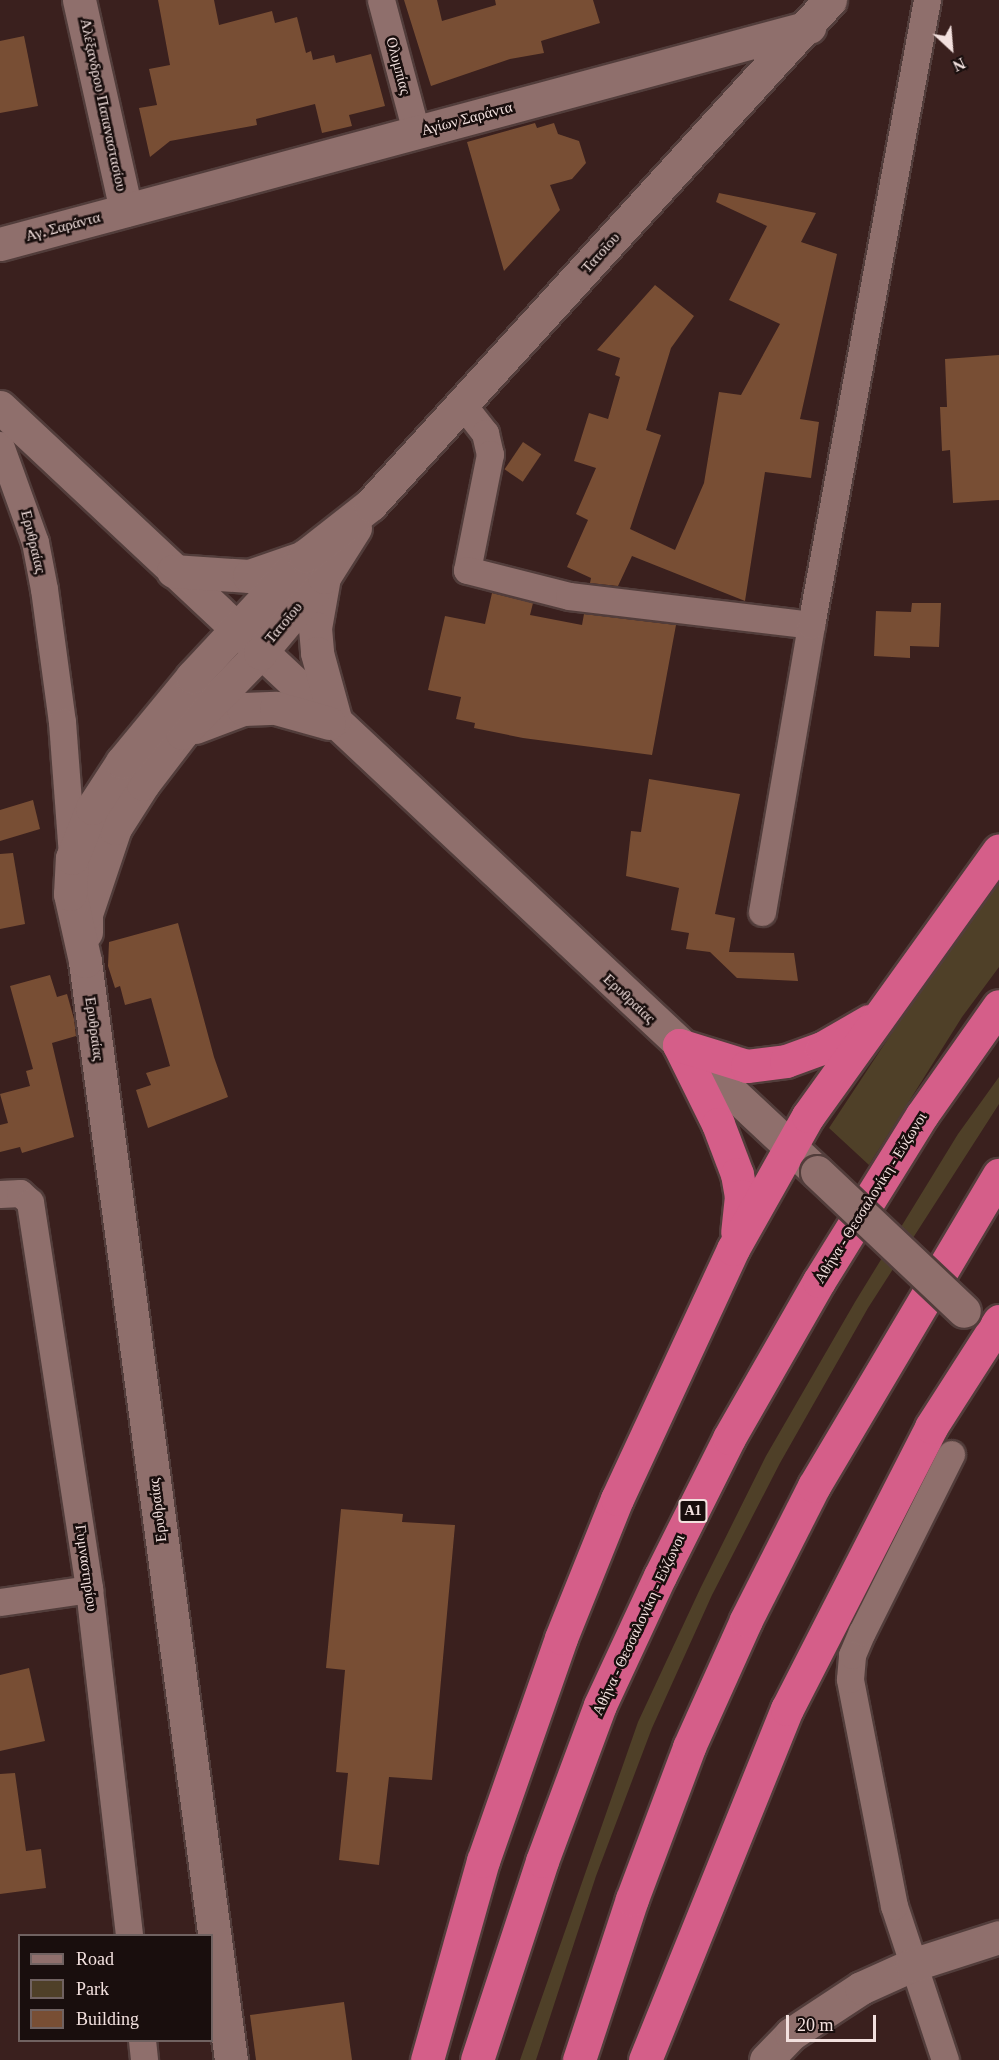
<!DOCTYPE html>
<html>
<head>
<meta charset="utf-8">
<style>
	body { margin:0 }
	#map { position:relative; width:999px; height:2060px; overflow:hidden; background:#3a201e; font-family:Georgia,serif }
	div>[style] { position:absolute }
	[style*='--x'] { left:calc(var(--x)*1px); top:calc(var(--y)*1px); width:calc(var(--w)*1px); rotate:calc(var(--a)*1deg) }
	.green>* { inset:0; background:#4f4028 }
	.building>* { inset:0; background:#784e34; transform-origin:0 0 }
	.roads { filter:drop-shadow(2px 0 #523d3b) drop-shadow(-2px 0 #523d3b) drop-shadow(0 2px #523d3b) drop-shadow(0 -2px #523d3b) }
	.street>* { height:27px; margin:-13.5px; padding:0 13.5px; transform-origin:13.5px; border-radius:13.5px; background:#8f6f6c }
	.secondary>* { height:33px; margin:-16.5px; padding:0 16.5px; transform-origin:16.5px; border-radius:16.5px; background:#8f6f6c }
	.highway>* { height:33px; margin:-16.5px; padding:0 16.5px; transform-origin:16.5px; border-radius:16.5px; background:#d55e89 }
	.bridges { filter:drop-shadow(2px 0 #523d3b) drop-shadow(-2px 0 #523d3b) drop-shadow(0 2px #523d3b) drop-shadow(0 -2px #523d3b) }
	.secondary-bridge>* { height:33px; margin:-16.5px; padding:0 16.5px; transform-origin:16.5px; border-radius:16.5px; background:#8f6f6c }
	span { translate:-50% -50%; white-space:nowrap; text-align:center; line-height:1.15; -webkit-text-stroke:5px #190e0d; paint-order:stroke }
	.shield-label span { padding:2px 4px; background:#190e0d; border:2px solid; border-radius:4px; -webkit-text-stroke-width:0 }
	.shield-label { font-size:14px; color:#f2e0de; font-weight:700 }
	.street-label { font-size:15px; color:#f2e0de }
	.legend { position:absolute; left:18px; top:1934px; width:195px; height:108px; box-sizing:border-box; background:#190e0d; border:2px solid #706261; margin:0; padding:8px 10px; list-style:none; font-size:18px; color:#f2e0de }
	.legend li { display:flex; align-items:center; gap:12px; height:30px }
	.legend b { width:30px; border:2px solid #706261 }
	.north { position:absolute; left:921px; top:18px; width:60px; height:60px; -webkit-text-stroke:4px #190e0d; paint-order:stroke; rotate:154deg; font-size:16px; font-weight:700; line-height:24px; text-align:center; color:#f2e0de }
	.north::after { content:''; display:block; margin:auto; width:21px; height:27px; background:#f2e0de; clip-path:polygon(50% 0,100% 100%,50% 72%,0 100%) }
	.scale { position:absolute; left:786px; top:2015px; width:90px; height:27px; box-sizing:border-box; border:3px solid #f2e0de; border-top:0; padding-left:8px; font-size:18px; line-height:21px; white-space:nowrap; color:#f2e0de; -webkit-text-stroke:4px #190e0d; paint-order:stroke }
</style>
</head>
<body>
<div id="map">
	<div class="green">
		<div style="clip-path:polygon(999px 882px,999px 967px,962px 1017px,869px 1165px,829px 1128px,942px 957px)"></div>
		<div style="clip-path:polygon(999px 1077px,999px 1104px,868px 1308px,780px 1463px,712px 1595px,652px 1728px,596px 1876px,536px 2060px,520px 2060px,638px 1722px,700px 1589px,766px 1456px,855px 1302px,958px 1134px)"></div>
	</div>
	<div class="building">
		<div style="clip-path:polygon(158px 0,214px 0,219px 25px,272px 11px,275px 23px,297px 17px,306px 53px,311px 51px,313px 60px,334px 55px,336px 63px,371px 54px,385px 106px,349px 115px,352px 126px,322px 133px,315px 104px,256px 119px,257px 125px,170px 141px,150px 157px,139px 108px,157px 105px,149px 69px,170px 65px)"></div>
		<div style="clip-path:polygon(404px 0,437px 0,442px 21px,496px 5px,495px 0,593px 0,600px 23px,541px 41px,544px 53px,510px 59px,431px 86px)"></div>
		<div style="clip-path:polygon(24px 36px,38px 106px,0 113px,0 41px)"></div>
		<div style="clip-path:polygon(535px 123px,537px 128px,554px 123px,558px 134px,579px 141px,586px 163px,572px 179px,550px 185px,560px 210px,504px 271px,467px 142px)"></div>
		<div style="clip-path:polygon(719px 193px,816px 213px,801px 242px,837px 254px,800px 419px,819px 422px,811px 478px,765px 472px,745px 601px,632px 556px,618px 586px,590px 583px,591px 578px,567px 567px,588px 520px,576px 514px,596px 468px,574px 461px,589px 413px,608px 419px,620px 377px,615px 375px,620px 358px,597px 350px,655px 285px,694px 316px,671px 348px,646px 430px,661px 435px,630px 529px,675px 550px,704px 483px,719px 392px,741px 395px,780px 324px,729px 300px,767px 226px,716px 202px)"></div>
		<div style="clip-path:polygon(999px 355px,999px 500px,953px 503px,950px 450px,942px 451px,940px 407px,947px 407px,945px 359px)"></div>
		<div style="left:523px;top:442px;width:22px;height:33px;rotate:34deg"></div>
		<div style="clip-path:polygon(492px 593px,533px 603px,530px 615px,582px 625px,584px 614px,676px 625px,652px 755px,523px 738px,474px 728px,475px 723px,456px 719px,461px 697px,428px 690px,445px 616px,485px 624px)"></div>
		<div style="clip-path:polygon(912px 603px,941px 603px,939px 647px,910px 646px,910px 658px,874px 656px,876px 611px,911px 612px)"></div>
		<div style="clip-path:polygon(649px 779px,740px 794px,715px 914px,735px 918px,729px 952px,794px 953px,798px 981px,737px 978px,710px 952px,686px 949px,689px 933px,671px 930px,679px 888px,626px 876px,631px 831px,641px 832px)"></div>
		<div style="clip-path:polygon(33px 800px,40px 829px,0 841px,0 810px)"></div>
		<div style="clip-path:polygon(13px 853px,25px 924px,0 929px,0 854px)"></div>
		<div style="clip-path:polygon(178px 923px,214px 1057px,228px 1097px,148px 1128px,136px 1090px,151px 1085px,146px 1073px,170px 1066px,151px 998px,125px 1005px,120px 986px,115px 988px,108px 966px,109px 942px)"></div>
		<div style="clip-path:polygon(50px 975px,57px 997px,67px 994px,74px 1019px,76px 1036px,52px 1043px,74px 1137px,22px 1153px,20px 1147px,0 1152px,0 1125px,8px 1123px,0 1094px,30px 1086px,26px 1071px,33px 1069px,10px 986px)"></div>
		<div style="clip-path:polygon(341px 1509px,403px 1514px,402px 1522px,455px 1525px,432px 1780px,389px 1777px,379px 1865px,339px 1860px,348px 1773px,336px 1772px,345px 1670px,326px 1668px)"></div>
		<div style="clip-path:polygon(29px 1668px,45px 1741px,0 1751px,0 1675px)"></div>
		<div style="clip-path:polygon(15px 1773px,26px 1851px,41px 1849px,46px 1888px,0 1894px,0 1774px)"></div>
		<div style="clip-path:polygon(344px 2002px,352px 2060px,256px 2060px,250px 2015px)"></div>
	</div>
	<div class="roads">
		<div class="street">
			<div style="--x:381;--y:0;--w:137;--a:75.1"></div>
			<div style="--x:463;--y:405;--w:36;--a:52"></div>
			<div style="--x:485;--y:433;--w:22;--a:77"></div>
			<div style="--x:490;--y:454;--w:118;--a:101.2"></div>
			<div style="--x:467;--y:570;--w:105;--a:14.3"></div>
			<div style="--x:569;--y:596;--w:244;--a:6.8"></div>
			<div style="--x:0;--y:445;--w:103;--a:70.2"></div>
			<div style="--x:35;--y:542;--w:48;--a:79.2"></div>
			<div style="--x:44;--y:589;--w:134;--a:82.3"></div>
			<div style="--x:62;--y:722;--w:133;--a:85.7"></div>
			<div style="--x:762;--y:912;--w:291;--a:-80.3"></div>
			<div style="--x:811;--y:625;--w:636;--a:-79.49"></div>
			<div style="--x:0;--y:1194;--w:20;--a:-3"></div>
			<div style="--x:20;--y:1193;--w:13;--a:42"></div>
			<div style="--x:30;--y:1202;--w:391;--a:81.3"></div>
			<div style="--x:89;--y:1589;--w:349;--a:83.4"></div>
			<div style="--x:0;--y:1602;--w:90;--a:-8.3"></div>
			<div style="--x:142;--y:2040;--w:20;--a:84"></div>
			<div style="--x:945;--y:2060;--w:162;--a:-108.3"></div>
			<div style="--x:894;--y:1906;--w:231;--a:-101"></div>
			<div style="--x:850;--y:1679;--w:24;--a:-85"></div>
			<div style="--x:852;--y:1655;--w:25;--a:-67"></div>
			<div style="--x:862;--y:1632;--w:199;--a:-63.4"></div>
		</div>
		<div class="secondary">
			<div style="--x:79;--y:0;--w:215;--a:77.4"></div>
			<div style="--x:0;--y:244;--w:838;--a:-15.02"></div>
			<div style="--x:0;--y:407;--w:1119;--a:43.12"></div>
			<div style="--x:173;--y:571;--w:76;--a:3.8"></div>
			<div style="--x:249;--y:576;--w:52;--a:-19.1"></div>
			<div style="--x:324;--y:577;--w:52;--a:100"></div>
			<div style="--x:315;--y:628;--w:25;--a:85"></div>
			<div style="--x:317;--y:653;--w:68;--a:74.7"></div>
			<div style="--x:195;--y:727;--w:51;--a:-20.6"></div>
			<div style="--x:243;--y:709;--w:33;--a:-2"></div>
			<div style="--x:276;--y:708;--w:55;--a:15.8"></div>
			<div style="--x:86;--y:932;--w:18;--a:-90"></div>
			<div style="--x:86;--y:914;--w:91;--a:-71.4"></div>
			<div style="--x:115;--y:828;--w:52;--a:-57.5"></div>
			<div style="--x:143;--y:784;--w:64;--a:-52.6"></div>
			<div style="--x:182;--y:733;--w:112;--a:-45.7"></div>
			<div style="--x:260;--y:653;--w:99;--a:-49.9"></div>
			<div style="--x:324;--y:577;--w:58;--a:-57.7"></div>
			<div style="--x:231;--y:2060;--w:1109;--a:-97.57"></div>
			<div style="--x:85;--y:961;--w:69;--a:-102.6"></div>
			<div style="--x:70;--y:894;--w:36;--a:-87"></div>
			<div style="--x:72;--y:858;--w:54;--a:-68.2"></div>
			<div style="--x:92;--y:808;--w:55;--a:-56.9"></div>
			<div style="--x:122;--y:762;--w:110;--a:-50.5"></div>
			<div style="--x:192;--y:677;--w:166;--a:-47"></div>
			<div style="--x:305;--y:556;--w:83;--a:-38.1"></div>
			<div style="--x:370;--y:505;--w:683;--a:-47.67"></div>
			<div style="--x:766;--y:2060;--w:36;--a:-46"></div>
			<div style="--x:791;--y:2034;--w:84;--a:-33.3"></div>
			<div style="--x:861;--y:1988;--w:56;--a:-24.3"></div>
			<div style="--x:912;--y:1965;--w:91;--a:-17.8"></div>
		</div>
		<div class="highway">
			<div style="--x:679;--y:1045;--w:88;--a:63.7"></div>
			<div style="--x:718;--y:1124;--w:53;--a:69.2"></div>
			<div style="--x:737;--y:1174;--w:22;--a:80"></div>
			<div style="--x:741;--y:1196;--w:36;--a:96"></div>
			<div style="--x:679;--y:1045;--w:71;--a:17.2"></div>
			<div style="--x:747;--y:1066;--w:39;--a:-7"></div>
			<div style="--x:786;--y:1061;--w:38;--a:-20"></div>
			<div style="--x:822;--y:1048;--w:54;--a:-29.9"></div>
			<div style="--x:427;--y:2060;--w:207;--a:-74.3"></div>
			<div style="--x:483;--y:1861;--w:236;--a:-70.7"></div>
			<div style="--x:561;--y:1638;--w:150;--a:-68.1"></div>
			<div style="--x:617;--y:1499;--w:276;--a:-65.1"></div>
			<div style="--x:733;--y:1249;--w:153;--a:-60.6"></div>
			<div style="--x:808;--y:1116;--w:327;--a:-54.3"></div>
			<div style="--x:477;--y:2060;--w:209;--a:-71.9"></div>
			<div style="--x:542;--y:1861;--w:166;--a:-69.6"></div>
			<div style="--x:600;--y:1705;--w:142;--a:-65.1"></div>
			<div style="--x:660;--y:1576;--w:154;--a:-63.4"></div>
			<div style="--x:729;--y:1438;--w:181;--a:-60.2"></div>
			<div style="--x:819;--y:1281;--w:195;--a:-58.2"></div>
			<div style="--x:922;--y:1115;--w:133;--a:-54.8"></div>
			<div style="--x:579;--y:2060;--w:169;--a:-71.8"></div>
			<div style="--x:632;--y:1899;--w:162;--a:-69.4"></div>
			<div style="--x:689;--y:1747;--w:139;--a:-65.8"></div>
			<div style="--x:746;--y:1620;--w:150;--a:-63.1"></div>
			<div style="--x:814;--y:1486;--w:362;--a:-59.3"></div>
			<div style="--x:645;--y:2060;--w:379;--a:-68"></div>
			<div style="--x:787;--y:1709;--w:317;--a:-62.9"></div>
			<div style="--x:931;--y:1427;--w:126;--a:-57.3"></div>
		</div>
	</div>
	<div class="bridges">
		<div class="secondary-bridge">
			<div style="--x:817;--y:1172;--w:202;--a:43.4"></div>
		</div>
	</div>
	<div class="shield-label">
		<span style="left:693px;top:1511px">Α1</span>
	</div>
	<div class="street-label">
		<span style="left:398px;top:66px;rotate:75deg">Ολυμπίας</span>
		<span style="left:103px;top:105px;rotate:78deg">Αλέξανδρου Παπαναστασίου</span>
		<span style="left:467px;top:119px;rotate:-15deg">Αγίων Σαράντα</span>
		<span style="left:63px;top:227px;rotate:-15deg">Αγ. Σαράντα</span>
		<span style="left:601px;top:253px;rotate:-48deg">Τατοΐου</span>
		<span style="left:33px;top:542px;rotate:76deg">Ερυθραίας</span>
		<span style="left:284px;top:623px;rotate:-50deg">Τατοΐου</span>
		<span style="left:629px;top:999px;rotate:43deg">Ερυθραίας</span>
		<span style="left:94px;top:1029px;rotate:82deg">Ερυθραίας</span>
		<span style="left:871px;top:1198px;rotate:-58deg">Αθήνα - Θεσσαλονίκη - Εύζωνοι</span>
		<span style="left:158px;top:1510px;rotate:-97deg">Ερυθραίας</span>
		<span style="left:86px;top:1568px;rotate:82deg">Γυμναστηρίου</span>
		<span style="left:639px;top:1625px;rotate:-65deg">Αθήνα - Θεσσαλονίκη - Εύζωνοι</span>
	</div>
	<ul class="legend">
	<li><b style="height:8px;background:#8f6f6c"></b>Road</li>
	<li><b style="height:16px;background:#4f4028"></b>Park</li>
	<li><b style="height:16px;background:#784e34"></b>Building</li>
	</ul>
	<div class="north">N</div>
	<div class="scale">20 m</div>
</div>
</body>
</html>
